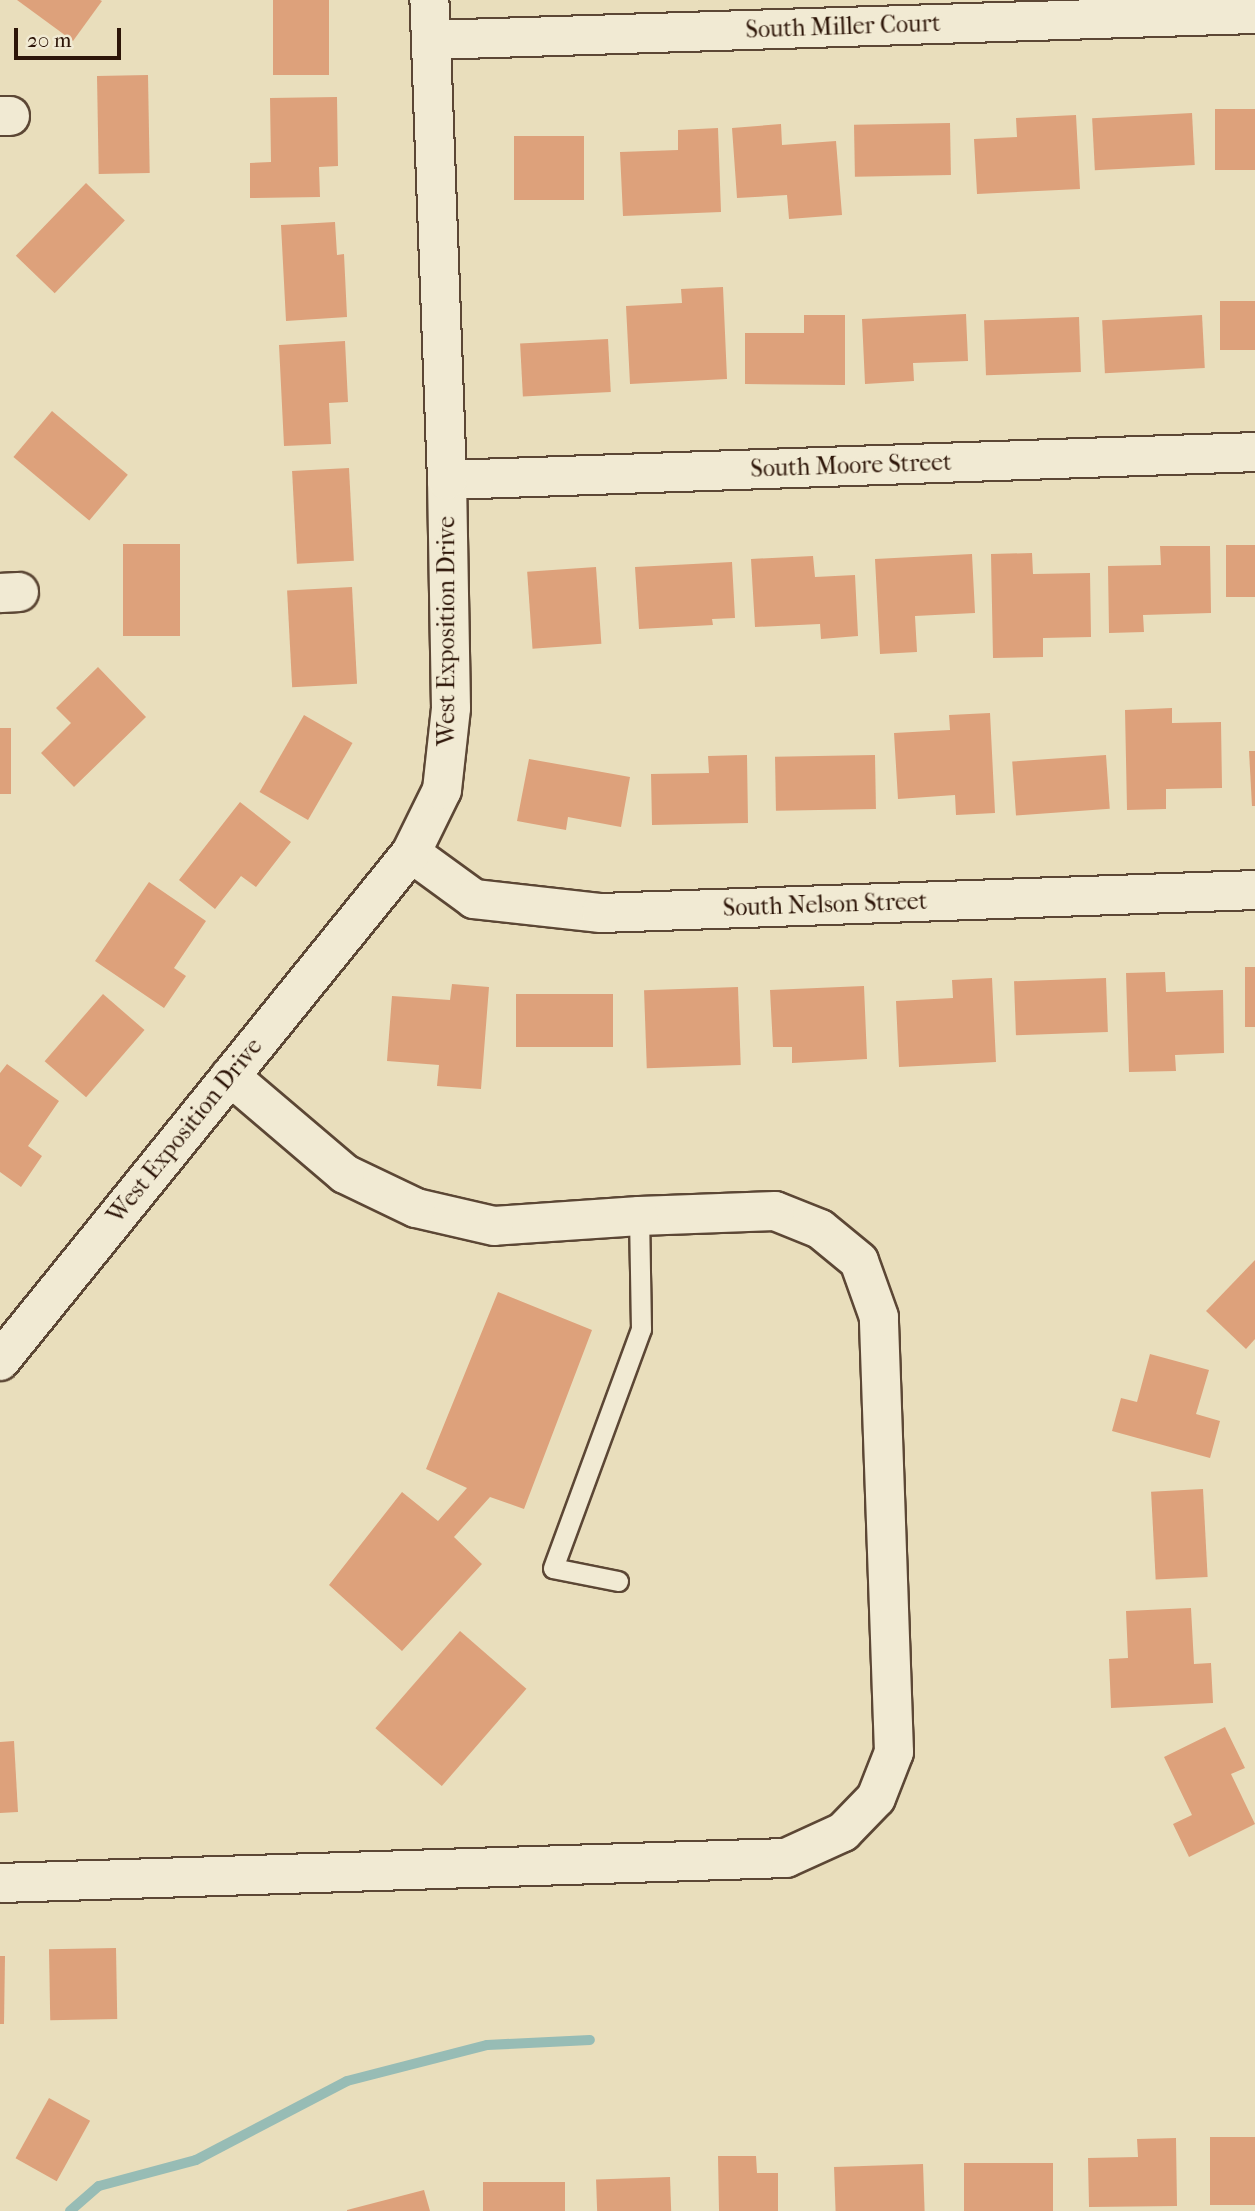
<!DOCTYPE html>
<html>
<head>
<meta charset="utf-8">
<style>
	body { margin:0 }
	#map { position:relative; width:1255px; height:2211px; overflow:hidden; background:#e9debc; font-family:"IM FELL French Canon",serif }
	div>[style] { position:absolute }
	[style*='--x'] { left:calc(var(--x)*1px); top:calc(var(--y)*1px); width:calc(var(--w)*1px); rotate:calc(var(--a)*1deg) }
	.stream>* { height:10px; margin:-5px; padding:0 5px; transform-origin:5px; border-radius:5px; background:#97bcb5 }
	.building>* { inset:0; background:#dda17b; transform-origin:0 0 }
	.roads { filter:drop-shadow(2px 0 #5c4735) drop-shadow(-2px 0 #5c4735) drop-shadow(0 2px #5c4735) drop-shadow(0 -2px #5c4735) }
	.service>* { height:19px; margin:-9.5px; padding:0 9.5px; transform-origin:9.5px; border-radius:9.5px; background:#f1ead3 }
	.minor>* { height:38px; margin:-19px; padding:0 19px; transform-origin:19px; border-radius:19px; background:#f1ead3 }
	span { translate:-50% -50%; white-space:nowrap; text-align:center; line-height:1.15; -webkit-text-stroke:5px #f1ead3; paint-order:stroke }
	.street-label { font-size:24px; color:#2d1508 }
	.scale { position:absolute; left:14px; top:28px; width:107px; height:32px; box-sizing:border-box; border:4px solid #2d1508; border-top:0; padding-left:9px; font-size:21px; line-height:24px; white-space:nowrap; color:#2d1508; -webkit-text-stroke:5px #f1ead3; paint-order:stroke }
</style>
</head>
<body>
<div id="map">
	<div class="stream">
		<div style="--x:70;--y:2211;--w:38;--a:-41"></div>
		<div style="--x:99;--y:2186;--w:100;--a:-15"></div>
		<div style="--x:196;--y:2160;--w:170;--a:-27.6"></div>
		<div style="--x:347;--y:2081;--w:145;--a:-14.4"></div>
		<div style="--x:487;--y:2045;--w:103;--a:-2.8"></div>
	</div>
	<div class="building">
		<div style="clip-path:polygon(17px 0,100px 0,102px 1px,73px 41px)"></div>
		<div style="left:273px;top:0;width:56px;height:75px"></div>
		<div style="left:148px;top:75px;width:98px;height:51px;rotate:89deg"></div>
		<div style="clip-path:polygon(337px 97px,338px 166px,319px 167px,320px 197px,250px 198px,250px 163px,271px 162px,270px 98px)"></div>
		<div style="left:1255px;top:109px;width:61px;height:40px;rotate:90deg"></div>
		<div style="left:1192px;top:113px;width:52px;height:100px;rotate:87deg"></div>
		<div style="clip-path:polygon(1076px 115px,1080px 189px,977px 194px,974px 139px,1017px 137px,1016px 118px)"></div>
		<div style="left:950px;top:123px;width:52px;height:96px;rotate:89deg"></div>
		<div style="clip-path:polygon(781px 124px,782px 145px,836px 141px,842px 215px,789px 219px,787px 195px,737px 198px,732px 128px)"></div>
		<div style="clip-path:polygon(718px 128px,721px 212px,623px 216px,620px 152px,678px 150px,678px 130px)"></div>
		<div style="left:514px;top:136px;width:70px;height:64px"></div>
		<div style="left:86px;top:183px;width:54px;height:101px;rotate:44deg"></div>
		<div style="clip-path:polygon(335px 222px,337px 255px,344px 254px,347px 317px,286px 321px,281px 225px)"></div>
		<div style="clip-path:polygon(723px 287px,727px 379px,630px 384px,626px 306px,682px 303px,681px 289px)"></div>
		<div style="left:1220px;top:301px;width:35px;height:49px"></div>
		<div style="clip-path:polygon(966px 314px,968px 361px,913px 363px,914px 381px,865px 384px,862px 319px)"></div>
		<div style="clip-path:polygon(804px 315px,845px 315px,845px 385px,745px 384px,745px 333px,804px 333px)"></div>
		<div style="left:1202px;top:315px;width:53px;height:100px;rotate:87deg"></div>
		<div style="left:1079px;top:317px;width:55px;height:95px;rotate:88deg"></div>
		<div style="left:608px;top:339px;width:53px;height:88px;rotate:87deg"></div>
		<div style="clip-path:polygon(345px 341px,348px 402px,329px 403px,331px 444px,284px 446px,279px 345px)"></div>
		<div style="left:52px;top:411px;width:99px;height:60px;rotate:40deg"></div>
		<div style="left:349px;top:468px;width:93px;height:57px;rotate:87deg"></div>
		<div style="left:123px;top:544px;width:57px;height:92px"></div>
		<div style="left:1226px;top:545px;width:29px;height:52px"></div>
		<div style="clip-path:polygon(1160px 546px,1210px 546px,1211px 613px,1143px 615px,1144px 632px,1109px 633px,1108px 566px,1161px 565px)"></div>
		<div style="clip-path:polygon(1032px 553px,1033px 574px,1090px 573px,1091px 637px,1043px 638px,1043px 657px,993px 658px,991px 554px)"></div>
		<div style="clip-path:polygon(972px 554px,975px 613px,915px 616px,917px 652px,880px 654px,875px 559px)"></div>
		<div style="clip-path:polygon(813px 556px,815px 577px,855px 575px,858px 636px,821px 639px,820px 624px,755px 627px,751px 559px)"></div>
		<div style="clip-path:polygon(732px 562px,735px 618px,712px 619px,713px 625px,639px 629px,635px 567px)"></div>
		<div style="left:596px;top:567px;width:77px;height:69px;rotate:86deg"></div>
		<div style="left:352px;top:587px;width:97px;height:65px;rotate:87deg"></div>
		<div style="clip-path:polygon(98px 667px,146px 717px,74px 787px,41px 753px,71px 723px,56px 708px)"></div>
		<div style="clip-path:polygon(1172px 708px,1172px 723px,1221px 722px,1222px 788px,1166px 789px,1166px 809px,1127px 810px,1125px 710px)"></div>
		<div style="clip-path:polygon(990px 713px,995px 813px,956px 815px,955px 795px,898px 799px,894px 733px,950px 730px,949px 715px)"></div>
		<div style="left:304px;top:715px;width:56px;height:89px;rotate:30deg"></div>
		<div style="left:0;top:728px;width:11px;height:66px"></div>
		<div style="clip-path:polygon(1249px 751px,1255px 751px,1255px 806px,1252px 806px)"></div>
		<div style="clip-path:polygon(747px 755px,748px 823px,652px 825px,651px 774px,709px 773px,708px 756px)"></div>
		<div style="left:875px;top:755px;width:54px;height:100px;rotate:89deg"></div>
		<div style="left:1106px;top:755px;width:54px;height:94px;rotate:86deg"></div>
		<div style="clip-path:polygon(529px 759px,630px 777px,621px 827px,568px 817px,566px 830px,517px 821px)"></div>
		<div style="clip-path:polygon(240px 802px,291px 842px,256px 887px,241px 876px,215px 909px,179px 880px)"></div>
		<div style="clip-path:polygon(149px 882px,206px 921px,174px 968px,186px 976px,164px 1008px,95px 961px)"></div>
		<div style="left:1255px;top:967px;width:60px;height:10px;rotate:90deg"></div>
		<div style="clip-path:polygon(1165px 972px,1166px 992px,1223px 990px,1224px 1053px,1175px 1055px,1176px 1071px,1129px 1072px,1126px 973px)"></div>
		<div style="clip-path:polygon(992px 978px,996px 1062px,899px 1067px,896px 1001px,953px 998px,952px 980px)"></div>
		<div style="left:1106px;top:978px;width:54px;height:92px;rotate:88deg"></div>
		<div style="clip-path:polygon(452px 984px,489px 987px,481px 1089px,437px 1086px,439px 1065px,387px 1061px,392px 996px,450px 1000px)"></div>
		<div style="clip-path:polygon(864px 986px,867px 1059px,792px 1063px,792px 1047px,773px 1047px,770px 990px)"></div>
		<div style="left:738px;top:987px;width:78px;height:94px;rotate:88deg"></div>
		<div style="left:103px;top:994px;width:55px;height:89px;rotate:41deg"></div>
		<div style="left:613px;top:994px;width:53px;height:97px;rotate:90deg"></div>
		<div style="clip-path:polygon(7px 1064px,59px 1101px,28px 1146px,42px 1156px,21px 1187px,0 1172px,0 1073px)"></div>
		<div style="clip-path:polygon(1255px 1260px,1255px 1339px,1246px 1349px,1206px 1311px)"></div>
		<div style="clip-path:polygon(498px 1292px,592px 1330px,524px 1509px,490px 1497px,454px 1537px,482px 1564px,402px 1651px,329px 1585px,402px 1492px,438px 1521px,467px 1488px,426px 1469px)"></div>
		<div style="clip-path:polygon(1150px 1354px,1209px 1370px,1196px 1414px,1220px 1421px,1210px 1458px,1112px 1431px,1121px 1398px,1137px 1402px)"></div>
		<div style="left:1203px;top:1489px;width:88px;height:52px;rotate:87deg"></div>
		<div style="clip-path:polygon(1191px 1608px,1194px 1664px,1211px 1663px,1213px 1703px,1111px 1708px,1109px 1659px,1128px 1658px,1126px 1611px)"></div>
		<div style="left:460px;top:1631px;width:88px;height:129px;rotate:41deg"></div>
		<div style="clip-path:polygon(1225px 1727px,1245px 1768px,1231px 1774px,1255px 1824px,1189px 1857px,1173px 1824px,1192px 1815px,1164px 1757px)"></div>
		<div style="clip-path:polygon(14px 1741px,18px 1812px,0 1813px,0 1742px)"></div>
		<div style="left:116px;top:1948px;width:71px;height:67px;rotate:89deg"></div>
		<div style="clip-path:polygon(0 1956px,5px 1956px,4px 2024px,0 2024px)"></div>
		<div style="left:49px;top:2098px;width:47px;height:69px;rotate:29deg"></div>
		<div style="left:1210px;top:2137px;width:45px;height:68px"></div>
		<div style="clip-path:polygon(1176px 2138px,1177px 2206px,1089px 2207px,1088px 2158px,1138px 2157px,1137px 2139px)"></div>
		<div style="clip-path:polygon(718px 2156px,756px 2156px,757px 2173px,778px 2173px,778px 2211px,719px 2211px)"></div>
		<div style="left:964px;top:2163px;width:89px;height:48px"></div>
		<div style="left:923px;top:2164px;width:47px;height:89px;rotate:88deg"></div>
		<div style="left:670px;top:2177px;width:34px;height:74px;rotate:88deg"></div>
		<div style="left:565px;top:2182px;width:29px;height:82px;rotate:90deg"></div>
		<div style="clip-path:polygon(424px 2190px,430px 2211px,347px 2211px,347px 2210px)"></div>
	</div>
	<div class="roads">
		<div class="service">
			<div style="--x:618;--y:1581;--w:66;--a:-168.7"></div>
			<div style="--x:553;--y:1568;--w:255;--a:-69.8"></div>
			<div style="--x:641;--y:1329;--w:113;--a:-91"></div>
		</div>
		<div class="minor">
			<div style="--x:431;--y:40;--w:824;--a:-1.81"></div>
			<div style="--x:0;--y:116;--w:10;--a:0"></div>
			<div style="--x:447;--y:480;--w:808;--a:-1.98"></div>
			<div style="--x:0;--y:593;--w:19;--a:-3"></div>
			<div style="--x:411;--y:853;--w:78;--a:36.1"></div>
			<div style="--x:474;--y:899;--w:128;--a:6.3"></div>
			<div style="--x:601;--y:913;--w:654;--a:-2.01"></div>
			<div style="--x:0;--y:1361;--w:653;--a:-51.03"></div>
			<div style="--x:411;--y:853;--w:70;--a:-63.8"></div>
			<div style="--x:442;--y:790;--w:82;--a:-83.7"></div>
			<div style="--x:451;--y:708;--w:228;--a:-91"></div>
			<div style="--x:447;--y:480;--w:480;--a:-92.1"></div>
			<div style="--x:0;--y:1883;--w:786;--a:-1.82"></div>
			<div style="--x:786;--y:1858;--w:63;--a:-24.5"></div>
			<div style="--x:843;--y:1832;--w:47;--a:-45.9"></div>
			<div style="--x:876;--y:1798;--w:49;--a:-68.6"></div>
			<div style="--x:894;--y:1752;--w:435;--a:-92"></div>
			<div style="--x:879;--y:1317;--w:59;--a:-109.7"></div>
			<div style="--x:859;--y:1261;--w:50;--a:-140.6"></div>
			<div style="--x:820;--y:1229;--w:48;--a:-158.2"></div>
			<div style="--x:775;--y:1211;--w:136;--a:177.9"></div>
			<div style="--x:639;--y:1216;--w:145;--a:176.1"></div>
			<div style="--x:494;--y:1226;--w:80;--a:-167"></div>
			<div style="--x:416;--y:1208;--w:79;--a:-154.4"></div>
			<div style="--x:345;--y:1174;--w:151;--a:-139.6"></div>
		</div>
	</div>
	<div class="street-label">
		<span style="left:843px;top:27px;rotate:-2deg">South Miller Court</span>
		<span style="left:851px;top:466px;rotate:-2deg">South Moore Street</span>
		<span style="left:447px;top:631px;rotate:-90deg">West Exposition Drive</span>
		<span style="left:825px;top:905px;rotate:-2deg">South Nelson Street</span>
		<span style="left:185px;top:1131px;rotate:-51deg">West Exposition Drive</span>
	</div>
	<div class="scale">20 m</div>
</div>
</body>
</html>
